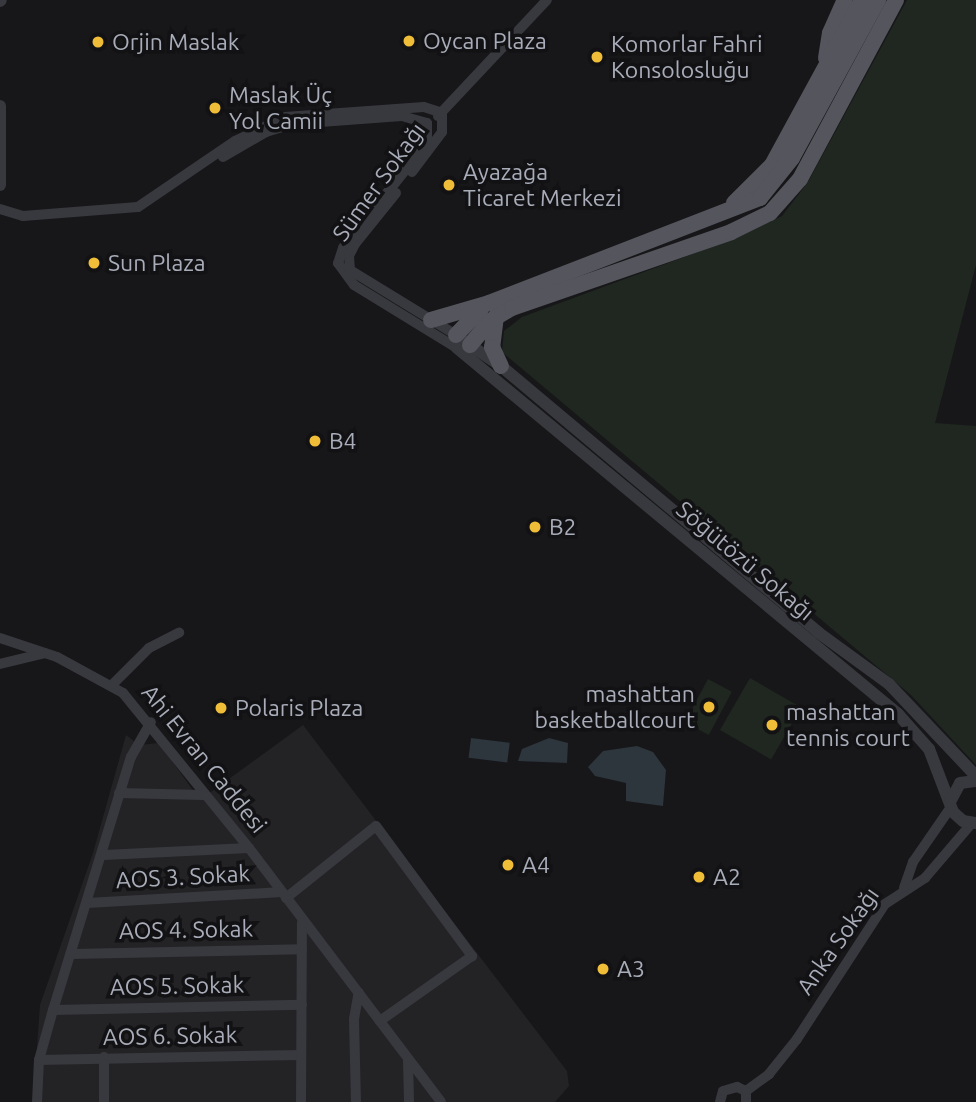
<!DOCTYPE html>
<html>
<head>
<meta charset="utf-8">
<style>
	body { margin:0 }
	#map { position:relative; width:976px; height:1102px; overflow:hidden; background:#171719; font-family:Ubuntu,sans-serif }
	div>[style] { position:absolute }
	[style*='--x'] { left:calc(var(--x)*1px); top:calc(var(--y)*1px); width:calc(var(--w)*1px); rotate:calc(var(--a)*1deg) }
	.built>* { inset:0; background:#232326 }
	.green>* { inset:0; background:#1f2720; transform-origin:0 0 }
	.water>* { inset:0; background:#2d353d; transform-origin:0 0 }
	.minor>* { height:10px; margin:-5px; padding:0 5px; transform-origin:5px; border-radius:5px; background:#38393e }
	.tertiary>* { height:12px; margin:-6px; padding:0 6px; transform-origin:6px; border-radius:6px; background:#38393e }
	.primary>* { height:16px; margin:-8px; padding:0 8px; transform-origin:8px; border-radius:8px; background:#54555d }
	.dots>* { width:19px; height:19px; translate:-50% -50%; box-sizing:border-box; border:4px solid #121214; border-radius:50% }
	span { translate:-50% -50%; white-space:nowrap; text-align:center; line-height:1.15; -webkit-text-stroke:7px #121214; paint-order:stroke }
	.poi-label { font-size:23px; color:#a9adb9 }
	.left { translate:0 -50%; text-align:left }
	.right { translate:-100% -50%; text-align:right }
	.street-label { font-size:23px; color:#a9adb9 }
</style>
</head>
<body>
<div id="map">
	<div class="built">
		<div style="clip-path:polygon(303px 725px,567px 1071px,569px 1086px,555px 1102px,33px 1102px,40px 1005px,93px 853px,126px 735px,139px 745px,159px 743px,200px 800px)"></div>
	</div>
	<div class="green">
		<div style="clip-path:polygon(907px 0,976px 0,976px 265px,935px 423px,976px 426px,976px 765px,911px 695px,502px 352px,504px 331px,522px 317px,736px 238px,782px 216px,808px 182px)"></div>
		<div style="left:750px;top:678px;width:59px;height:60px;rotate:30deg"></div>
		<div style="left:708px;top:679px;width:27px;height:49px;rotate:28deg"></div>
	</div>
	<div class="water">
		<div style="left:471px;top:738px;width:39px;height:20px;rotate:7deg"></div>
		<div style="clip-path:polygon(549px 738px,568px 743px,567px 763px,518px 761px,522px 749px)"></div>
		<div style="clip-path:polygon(637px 746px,653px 752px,666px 770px,663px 806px,626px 801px,626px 783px,595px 776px,588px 767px,603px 751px)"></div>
	</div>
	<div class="minor">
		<div style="--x:438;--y:116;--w:159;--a:-46.8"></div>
		<div style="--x:427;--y:123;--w:14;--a:90"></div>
		<div style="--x:427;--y:137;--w:24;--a:120"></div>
		<div style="--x:415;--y:158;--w:115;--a:128.7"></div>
		<div style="--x:343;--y:248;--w:16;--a:108"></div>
		<div style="--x:338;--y:263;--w:27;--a:54"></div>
		<div style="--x:354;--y:285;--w:121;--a:31.5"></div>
		<div style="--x:223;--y:157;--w:50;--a:-30.2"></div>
		<div style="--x:266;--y:132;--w:28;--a:-17"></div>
		<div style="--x:293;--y:124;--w:109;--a:-4.2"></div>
		<div style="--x:402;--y:116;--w:26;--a:16"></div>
		<div style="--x:412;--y:172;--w:50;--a:-53.1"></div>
		<div style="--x:442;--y:132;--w:19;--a:-90"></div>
		<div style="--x:396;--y:193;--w:65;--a:128.8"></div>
		<div style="--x:355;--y:244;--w:13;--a:117"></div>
		<div style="--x:349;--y:256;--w:14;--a:86"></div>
		<div style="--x:350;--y:270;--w:124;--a:31.5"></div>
		<div style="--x:0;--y:209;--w:24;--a:17"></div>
		<div style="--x:23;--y:216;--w:115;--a:-4.5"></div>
		<div style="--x:138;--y:207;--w:117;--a:-34.2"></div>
		<div style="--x:235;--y:141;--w:55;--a:-25.6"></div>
		<div style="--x:285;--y:117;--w:139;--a:-4.1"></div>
		<div style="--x:424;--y:107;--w:19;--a:18"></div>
		<div style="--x:0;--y:638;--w:60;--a:18.4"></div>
		<div style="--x:57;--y:657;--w:75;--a:28.6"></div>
		<div style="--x:123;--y:693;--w:200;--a:50.9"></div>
		<div style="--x:249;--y:848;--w:318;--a:52.9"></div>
		<div style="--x:0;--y:664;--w:46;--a:-13.7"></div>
		<div style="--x:112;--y:685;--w:52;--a:-45"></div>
		<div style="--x:149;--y:648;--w:34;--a:-27"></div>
		<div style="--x:119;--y:793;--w:85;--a:1.3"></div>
		<div style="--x:104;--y:855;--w:145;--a:-2.8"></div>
		<div style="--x:904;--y:888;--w:28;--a:-71"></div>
		<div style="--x:913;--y:862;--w:67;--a:-55.4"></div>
		<div style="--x:286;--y:898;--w:115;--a:-38.7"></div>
		<div style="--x:376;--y:826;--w:162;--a:53.6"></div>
		<div style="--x:472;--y:956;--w:113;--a:144.8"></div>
		<div style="--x:87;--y:903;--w:195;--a:-3.2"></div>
		<div style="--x:72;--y:954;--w:230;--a:-1.2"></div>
		<div style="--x:53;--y:1010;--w:249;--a:-1.2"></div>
		<div style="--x:39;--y:1060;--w:262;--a:-1.1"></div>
		<div style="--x:408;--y:1061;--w:41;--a:88.6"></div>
		<div style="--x:746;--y:1091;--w:29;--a:-36"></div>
		<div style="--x:769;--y:1074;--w:45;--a:-51.3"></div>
		<div style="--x:797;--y:1039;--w:161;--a:-56.9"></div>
		<div style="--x:885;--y:904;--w:48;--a:-33"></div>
		<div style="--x:925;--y:878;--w:72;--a:-49.5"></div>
		<div style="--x:37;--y:1102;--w:42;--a:-87.3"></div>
		<div style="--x:39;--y:1060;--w:52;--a:-74.4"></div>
		<div style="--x:53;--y:1010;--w:265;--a:-72.9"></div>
		<div style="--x:131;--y:757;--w:40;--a:-60.3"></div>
		<div style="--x:104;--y:1102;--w:45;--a:-90"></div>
		<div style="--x:301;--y:1102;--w:179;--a:-89.7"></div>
		<div style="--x:356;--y:1102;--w:83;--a:-91.4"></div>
		<div style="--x:354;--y:1019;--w:27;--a:-80"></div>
		<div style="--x:720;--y:1102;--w:11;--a:-75"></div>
		<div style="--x:723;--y:1091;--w:15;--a:-16"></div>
		<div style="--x:737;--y:1087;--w:10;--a:24"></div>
		<div style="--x:746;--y:1091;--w:11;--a:90"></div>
	</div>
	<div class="tertiary">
		<div style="--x:0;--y:1;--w:1;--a:-45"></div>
		<div style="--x:0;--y:106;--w:79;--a:90"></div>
		<div style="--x:464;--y:341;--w:45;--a:34"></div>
		<div style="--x:501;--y:366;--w:415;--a:40"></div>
		<div style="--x:819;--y:633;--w:87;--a:36.1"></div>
		<div style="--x:889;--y:684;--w:127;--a:46.6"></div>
		<div style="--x:457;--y:348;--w:573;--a:39.69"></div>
		<div style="--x:898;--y:714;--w:47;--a:48.5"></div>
		<div style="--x:929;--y:749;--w:67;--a:69.1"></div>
		<div style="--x:953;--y:812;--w:13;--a:42"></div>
		<div style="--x:963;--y:821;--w:13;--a:9"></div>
		<div style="--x:950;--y:802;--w:21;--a:-62"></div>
		<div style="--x:960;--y:783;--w:16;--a:-7"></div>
	</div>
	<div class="primary">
		<div style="--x:826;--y:58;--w:25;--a:-81"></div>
		<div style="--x:830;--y:33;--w:36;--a:-66"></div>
		<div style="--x:734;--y:203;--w:54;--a:-45"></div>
		<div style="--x:772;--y:165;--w:188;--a:-61.4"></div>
		<div style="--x:496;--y:316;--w:31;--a:97"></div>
		<div style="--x:492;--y:347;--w:21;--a:65"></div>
		<div style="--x:431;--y:320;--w:60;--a:-16.3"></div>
		<div style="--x:489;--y:303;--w:291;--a:-21.2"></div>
		<div style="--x:760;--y:198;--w:51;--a:-51.3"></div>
		<div style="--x:792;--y:158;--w:180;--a:-61.4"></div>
		<div style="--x:456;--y:335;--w:36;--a:-46"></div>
		<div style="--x:470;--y:345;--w:31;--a:-50"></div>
		<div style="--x:490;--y:321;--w:26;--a:-31"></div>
		<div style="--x:512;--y:308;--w:232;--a:-19.1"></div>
		<div style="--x:731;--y:232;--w:43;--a:-26"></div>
		<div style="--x:770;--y:213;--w:45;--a:-48.6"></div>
		<div style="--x:800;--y:179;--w:203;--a:-61.8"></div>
	</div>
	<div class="dots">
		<div style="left:409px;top:41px;background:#efbd38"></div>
		<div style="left:98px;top:42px;background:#efbd38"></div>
		<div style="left:597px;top:57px;background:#efbd38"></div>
		<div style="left:215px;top:108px;background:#efbd38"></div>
		<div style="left:449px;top:185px;background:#efbd38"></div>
		<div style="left:94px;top:263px;background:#efbd38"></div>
		<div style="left:315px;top:441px;background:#efbd38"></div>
		<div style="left:535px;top:527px;background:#efbd38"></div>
		<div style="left:709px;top:707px;background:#efbd38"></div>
		<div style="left:221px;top:708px;background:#efbd38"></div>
		<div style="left:772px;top:725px;background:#efbd38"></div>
		<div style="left:508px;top:865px;background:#efbd38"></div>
		<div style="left:699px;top:877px;background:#efbd38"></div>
		<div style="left:603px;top:969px;background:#efbd38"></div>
	</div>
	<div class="poi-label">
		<span class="left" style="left:423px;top:41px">Oycan Plaza</span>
		<span class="left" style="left:112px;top:42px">Orjin Maslak</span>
		<span class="left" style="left:611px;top:57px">Komorlar Fahri<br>Konsolosluğu</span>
		<span class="left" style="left:229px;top:108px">Maslak Üç<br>Yol Camii</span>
		<span class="left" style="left:463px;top:185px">Ayazağa<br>Ticaret Merkezi</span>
		<span class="left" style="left:108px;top:263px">Sun Plaza</span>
		<span class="left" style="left:329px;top:441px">B4</span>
		<span class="left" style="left:549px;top:527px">B2</span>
		<span class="right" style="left:695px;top:707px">mashattan<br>basketballcourt</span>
		<span class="left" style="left:235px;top:708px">Polaris Plaza</span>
		<span class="left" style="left:786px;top:725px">mashattan<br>tennis court</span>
		<span class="left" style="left:522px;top:865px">A4</span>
		<span class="left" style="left:713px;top:877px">A2</span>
		<span class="left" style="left:617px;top:969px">A3</span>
	</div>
	<div class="street-label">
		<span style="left:379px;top:182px;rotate:-54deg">Sümer Sokağı</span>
		<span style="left:745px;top:561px;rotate:40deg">Söğütözü Sokağı</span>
		<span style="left:204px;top:759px;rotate:51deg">Ahi Evran Caddesi</span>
		<span style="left:183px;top:877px;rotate:-3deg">AOS 3. Sokak</span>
		<span style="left:186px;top:930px;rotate:-1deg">AOS 4. Sokak</span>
		<span style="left:838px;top:941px;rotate:-55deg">Anka Sokağı</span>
		<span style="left:177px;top:986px;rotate:-1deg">AOS 5. Sokak</span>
		<span style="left:170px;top:1036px;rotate:-1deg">AOS 6. Sokak</span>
	</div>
</div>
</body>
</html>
